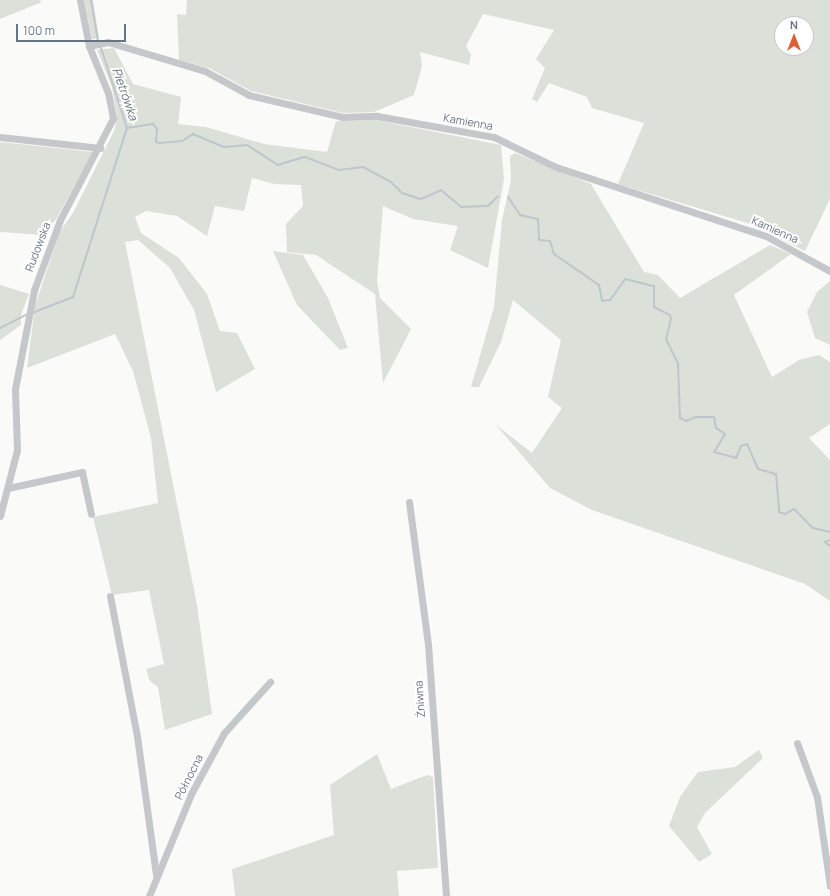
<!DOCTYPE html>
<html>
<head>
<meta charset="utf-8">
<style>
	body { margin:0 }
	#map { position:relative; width:830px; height:896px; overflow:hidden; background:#fafaf8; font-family:Manrope,sans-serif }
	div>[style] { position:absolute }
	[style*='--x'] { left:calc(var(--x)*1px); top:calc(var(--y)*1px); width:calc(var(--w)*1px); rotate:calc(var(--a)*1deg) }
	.green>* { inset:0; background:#dbe1d9 }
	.stream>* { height:2px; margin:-1px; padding:0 1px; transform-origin:1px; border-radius:1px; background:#bdc6cb }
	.minor>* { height:7px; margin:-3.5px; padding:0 3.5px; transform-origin:3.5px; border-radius:3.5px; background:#c4c8cb }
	span { translate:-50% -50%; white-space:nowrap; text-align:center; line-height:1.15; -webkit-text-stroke:4px #fff; paint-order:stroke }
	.street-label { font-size:11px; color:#667582 }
	.water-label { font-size:12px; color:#60737c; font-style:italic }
	.north { position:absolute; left:774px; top:16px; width:40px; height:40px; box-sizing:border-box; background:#fff; border:1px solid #c2c8cd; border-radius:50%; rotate:0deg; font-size:11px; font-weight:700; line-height:16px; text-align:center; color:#667582 }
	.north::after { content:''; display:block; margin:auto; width:14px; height:18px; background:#df5d32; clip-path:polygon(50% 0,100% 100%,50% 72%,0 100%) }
	.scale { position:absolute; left:16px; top:24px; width:110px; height:18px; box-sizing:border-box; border:2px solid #667582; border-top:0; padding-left:5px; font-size:12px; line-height:14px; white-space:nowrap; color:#667582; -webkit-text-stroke:3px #fff; paint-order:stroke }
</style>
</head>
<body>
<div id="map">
	<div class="green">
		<div style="clip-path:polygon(0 0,39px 0,42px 2px,0 19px)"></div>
		<div style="clip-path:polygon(84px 0,93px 0,99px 38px,92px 39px)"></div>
		<div style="clip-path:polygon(evenodd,187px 0,830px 0,830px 199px,805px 251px,747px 223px,618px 184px,644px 123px,592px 108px,587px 97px,549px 83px,537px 102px,532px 99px,545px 68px,536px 59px,554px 30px,483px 14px,466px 46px,471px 55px,469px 65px,420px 52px,422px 66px,414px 95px,374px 112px,343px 113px,251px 91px,209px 68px,179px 60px,177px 14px,186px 15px,187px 0,782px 24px,806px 24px,806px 48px,782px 48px,782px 24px)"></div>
		<div style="clip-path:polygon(114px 48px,133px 84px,181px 97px,178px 124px,206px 127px,264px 144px,327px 152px,336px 121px,376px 120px,501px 145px,504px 179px,488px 268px,450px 250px,458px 226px,413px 219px,383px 206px,377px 281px,380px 298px,411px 329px,383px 383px,375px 294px,316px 255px,287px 252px,286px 224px,303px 206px,301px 185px,274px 184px,252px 178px,244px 211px,215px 206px,207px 236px,177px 216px,146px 211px,135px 217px,141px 233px,179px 258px,207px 294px,220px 331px,237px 333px,255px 369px,216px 392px,194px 310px,170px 268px,138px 240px,125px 242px,197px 605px,212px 714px,165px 730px,158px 687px,150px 681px,146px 669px,164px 664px,149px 590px,112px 595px,93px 517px,158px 503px,151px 438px,133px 371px,115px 334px,27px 368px,35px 306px,60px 231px,73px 213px,114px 131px,117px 117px,112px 87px,97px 50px)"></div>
		<div style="clip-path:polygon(0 142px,93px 152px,57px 218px,43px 235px,0 232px)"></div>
		<div style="clip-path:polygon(515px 153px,591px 184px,644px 272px,658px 275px,680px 298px,770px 245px,791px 254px,734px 295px,772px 377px,799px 360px,819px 355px,830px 362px,830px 424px,809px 438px,830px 460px,830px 601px,805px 584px,592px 510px,550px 488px,496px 425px,532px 453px,562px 408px,548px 397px,561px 340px,513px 300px,501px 342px,479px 387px,471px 387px,494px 307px,502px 220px,511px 180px,510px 156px)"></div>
		<div style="clip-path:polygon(273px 251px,303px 255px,328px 298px,348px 348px,340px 350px,297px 305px)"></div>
		<div style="clip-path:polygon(830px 281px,830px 345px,815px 338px,807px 312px,817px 292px)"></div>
		<div style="clip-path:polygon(0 285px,29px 294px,21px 315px,21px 325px,0 340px)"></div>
		<div style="clip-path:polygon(759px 750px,763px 758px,705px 813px,697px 827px,712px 854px,699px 862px,669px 826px,680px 797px,698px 772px,735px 767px)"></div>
		<div style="clip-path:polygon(377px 754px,391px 789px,427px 775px,433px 777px,438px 868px,397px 871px,399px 896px,235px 896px,232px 869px,334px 835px,330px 785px)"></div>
	</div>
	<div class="stream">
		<div style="--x:91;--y:0;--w:42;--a:80.3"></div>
		<div style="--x:100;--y:45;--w:87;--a:72"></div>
		<div style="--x:127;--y:128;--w:26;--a:-9"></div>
		<div style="--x:153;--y:124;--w:6;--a:51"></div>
		<div style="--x:157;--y:129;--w:13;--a:94"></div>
		<div style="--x:156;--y:142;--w:4;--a:14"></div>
		<div style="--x:160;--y:143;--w:22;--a:-5"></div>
		<div style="--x:182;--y:141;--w:13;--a:-32"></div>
		<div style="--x:193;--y:134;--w:34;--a:23"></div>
		<div style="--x:224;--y:147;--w:23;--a:-5"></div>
		<div style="--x:247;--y:145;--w:37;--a:33"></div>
		<div style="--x:278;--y:165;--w:28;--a:-17"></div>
		<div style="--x:305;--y:157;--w:36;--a:21"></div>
		<div style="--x:339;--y:170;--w:24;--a:-7"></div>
		<div style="--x:363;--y:167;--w:32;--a:28"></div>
		<div style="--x:391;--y:182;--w:16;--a:45"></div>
		<div style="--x:402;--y:193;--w:20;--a:18"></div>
		<div style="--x:421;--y:199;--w:22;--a:-24"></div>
		<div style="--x:441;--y:190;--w:26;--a:40"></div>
		<div style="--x:461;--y:207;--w:27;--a:-2"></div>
		<div style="--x:488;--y:206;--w:14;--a:-45"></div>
		<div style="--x:508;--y:197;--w:22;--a:56"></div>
		<div style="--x:520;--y:215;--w:18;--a:13"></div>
		<div style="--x:538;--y:219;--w:21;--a:87"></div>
		<div style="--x:539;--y:240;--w:11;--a:5"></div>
		<div style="--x:550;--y:241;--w:14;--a:73"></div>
		<div style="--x:554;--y:254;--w:55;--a:34.6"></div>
		<div style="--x:599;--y:285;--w:16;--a:79"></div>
		<div style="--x:602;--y:301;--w:8;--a:-7"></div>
		<div style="--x:610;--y:300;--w:26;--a:-54"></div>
		<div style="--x:625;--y:279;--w:30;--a:14"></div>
		<div style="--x:654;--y:286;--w:21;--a:90"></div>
		<div style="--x:654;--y:307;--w:18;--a:27"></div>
		<div style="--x:670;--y:315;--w:4;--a:76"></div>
		<div style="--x:671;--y:319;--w:21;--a:104"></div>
		<div style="--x:666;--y:339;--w:28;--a:64"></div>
		<div style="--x:678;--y:364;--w:54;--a:87.9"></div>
		<div style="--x:680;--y:418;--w:7;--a:27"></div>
		<div style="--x:686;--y:421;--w:11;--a:-22"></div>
		<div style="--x:696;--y:417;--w:18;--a:0"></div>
		<div style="--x:714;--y:417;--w:11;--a:80"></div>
		<div style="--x:716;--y:428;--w:11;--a:34"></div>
		<div style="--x:725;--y:434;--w:21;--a:121"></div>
		<div style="--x:714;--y:452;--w:23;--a:15"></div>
		<div style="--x:736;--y:458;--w:13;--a:-67"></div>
		<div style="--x:741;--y:446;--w:6;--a:-18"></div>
		<div style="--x:747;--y:444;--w:27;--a:66"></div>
		<div style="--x:758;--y:469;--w:19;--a:16"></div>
		<div style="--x:776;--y:474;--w:38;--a:85"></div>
		<div style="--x:779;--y:512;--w:6;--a:18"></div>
		<div style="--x:785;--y:514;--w:10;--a:-29"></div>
		<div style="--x:794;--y:509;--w:27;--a:45"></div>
		<div style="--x:813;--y:528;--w:17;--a:13"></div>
		<div style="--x:32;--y:313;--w:44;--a:-21.3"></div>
		<div style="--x:73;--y:297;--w:177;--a:-72.3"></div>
		<div style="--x:0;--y:328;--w:29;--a:-27"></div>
		<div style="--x:830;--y:540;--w:5;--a:158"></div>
		<div style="--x:825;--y:542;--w:6;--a:39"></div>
	</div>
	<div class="minor">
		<div style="--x:89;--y:46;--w:19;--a:-12"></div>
		<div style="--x:108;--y:42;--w:101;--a:16.6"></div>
		<div style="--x:205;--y:71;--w:50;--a:28.6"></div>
		<div style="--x:249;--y:95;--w:97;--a:13.2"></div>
		<div style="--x:343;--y:117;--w:34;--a:-2"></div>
		<div style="--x:377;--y:116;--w:119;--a:10.2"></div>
		<div style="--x:494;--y:137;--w:69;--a:25.8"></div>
		<div style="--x:556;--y:167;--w:221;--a:18.2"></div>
		<div style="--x:766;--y:236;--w:73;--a:28.7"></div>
		<div style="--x:0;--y:137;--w:101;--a:6.3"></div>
		<div style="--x:8;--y:488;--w:76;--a:-12.2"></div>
		<div style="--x:82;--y:472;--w:43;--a:77.9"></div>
		<div style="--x:409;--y:502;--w:143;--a:82.4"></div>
		<div style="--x:428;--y:644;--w:253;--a:85.9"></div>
		<div style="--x:0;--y:516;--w:68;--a:-75.6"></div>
		<div style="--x:17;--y:450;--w:61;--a:-91.9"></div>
		<div style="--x:15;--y:389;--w:101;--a:-79.1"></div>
		<div style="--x:34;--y:290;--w:75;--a:-69.6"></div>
		<div style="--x:60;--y:220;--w:115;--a:-62.5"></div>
		<div style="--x:113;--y:118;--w:25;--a:-101"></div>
		<div style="--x:108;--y:93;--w:51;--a:-112"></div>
		<div style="--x:89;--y:46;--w:47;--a:-101.1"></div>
		<div style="--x:110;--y:596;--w:143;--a:79.1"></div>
		<div style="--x:137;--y:736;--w:140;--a:82.2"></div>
		<div style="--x:797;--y:743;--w:58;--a:69.7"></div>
		<div style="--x:817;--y:797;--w:90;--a:81.7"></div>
		<div style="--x:149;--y:896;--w:110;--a:-67.6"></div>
		<div style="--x:191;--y:794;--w:69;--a:-61.6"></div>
		<div style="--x:224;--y:733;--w:69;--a:-48"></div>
	</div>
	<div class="street-label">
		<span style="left:468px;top:122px;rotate:10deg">Kamienna</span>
		<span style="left:775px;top:230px;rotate:24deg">Kamienna</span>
		<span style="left:38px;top:247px;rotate:-69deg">Rudowska</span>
		<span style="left:420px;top:699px;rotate:-94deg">Żniwna</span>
		<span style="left:189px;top:777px;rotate:-63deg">Północna</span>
	</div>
	<div class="water-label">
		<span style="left:125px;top:94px;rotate:71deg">Pietrówka</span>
	</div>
	<div class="north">N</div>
	<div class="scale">100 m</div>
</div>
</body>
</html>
